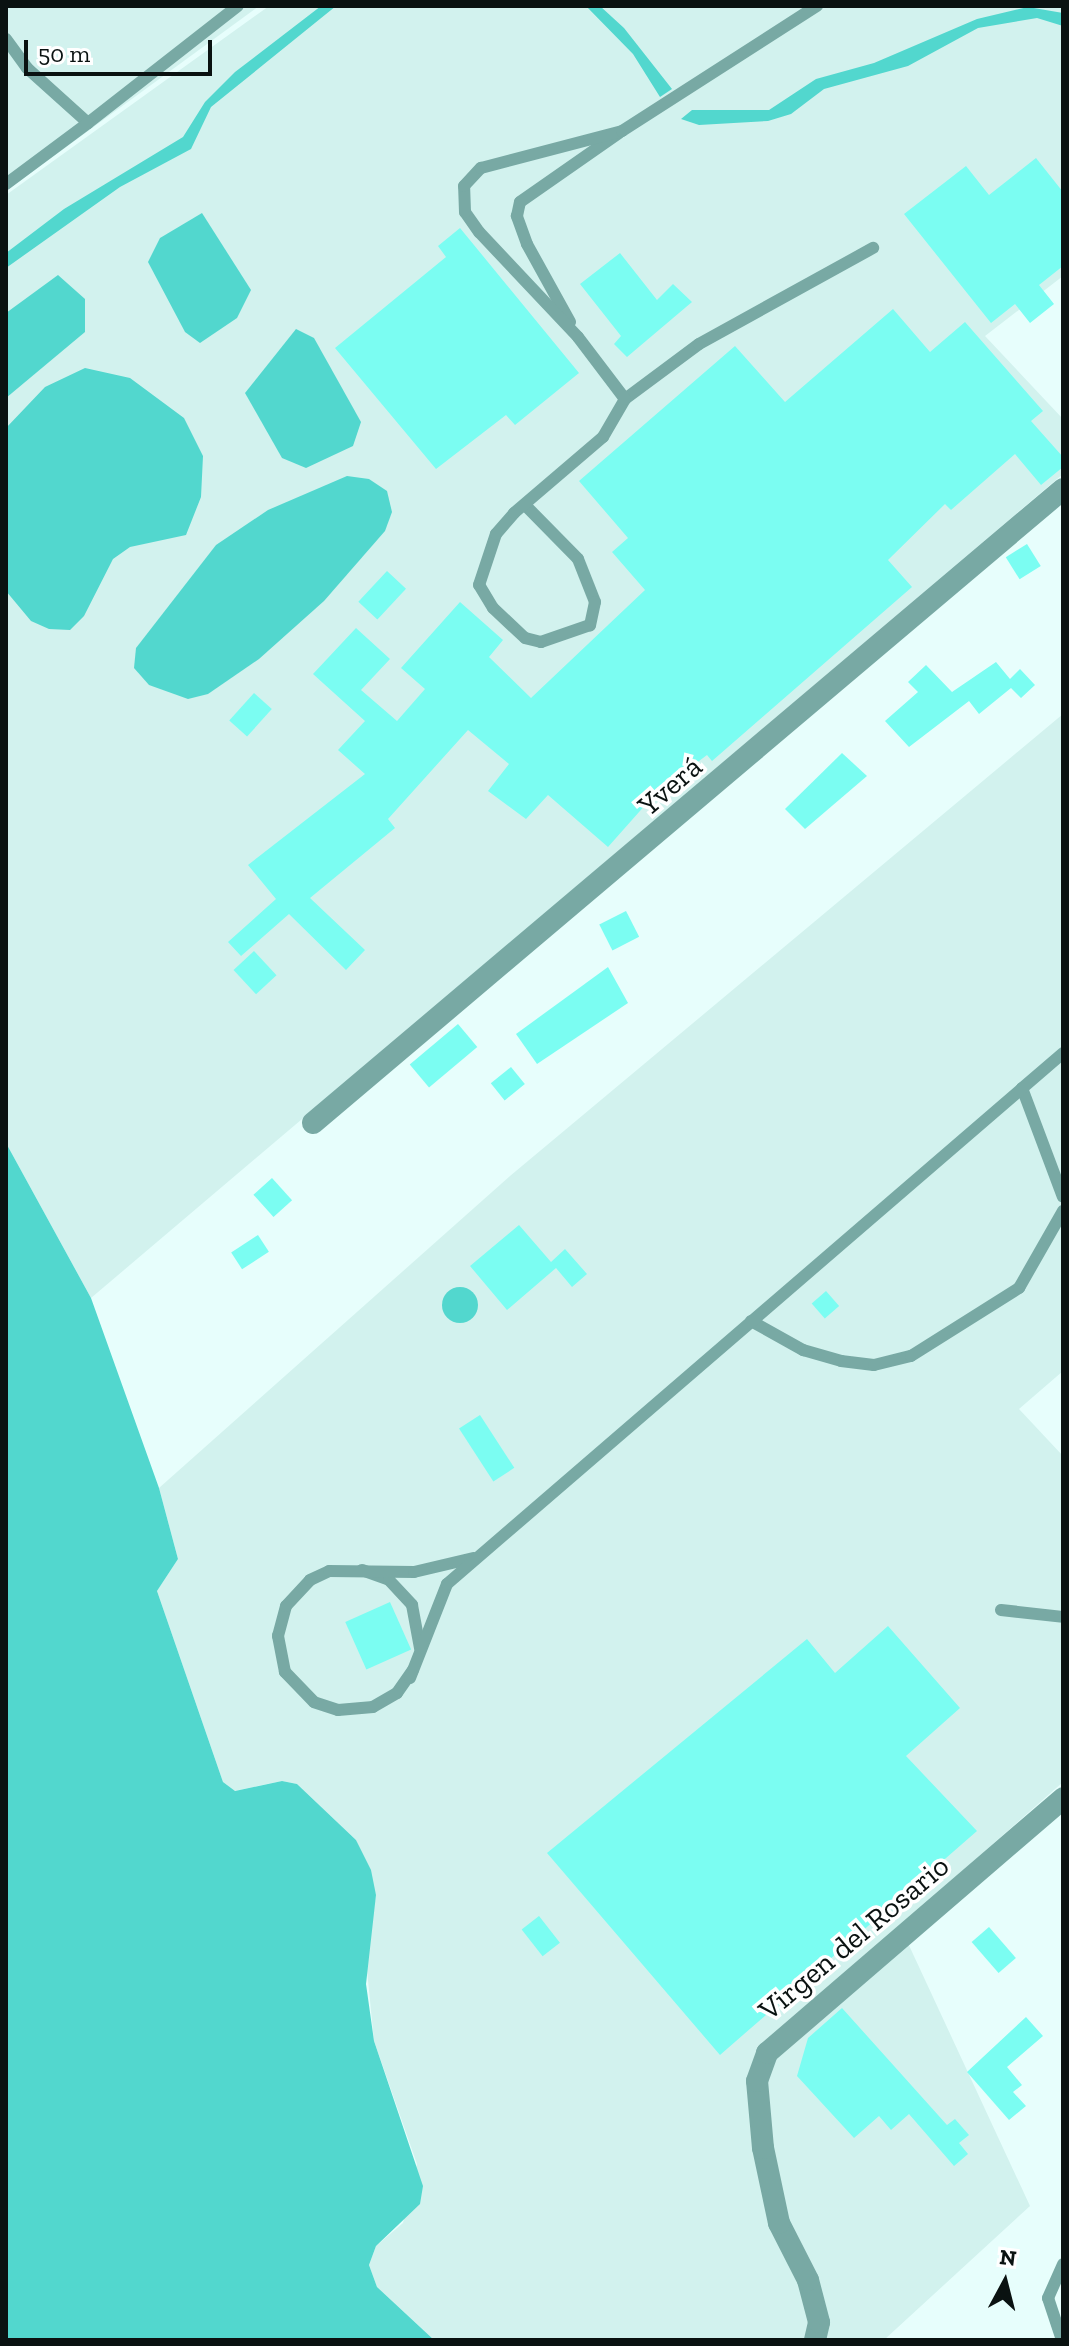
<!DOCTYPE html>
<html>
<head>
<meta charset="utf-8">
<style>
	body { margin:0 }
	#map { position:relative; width:1069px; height:2346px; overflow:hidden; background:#e7fefc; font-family:"Zilla Slab",serif }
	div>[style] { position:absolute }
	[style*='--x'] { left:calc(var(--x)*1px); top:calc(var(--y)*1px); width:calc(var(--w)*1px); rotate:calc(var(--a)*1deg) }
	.built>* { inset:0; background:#d2f2ee }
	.water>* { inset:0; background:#52d7ce }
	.round { border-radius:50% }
	.building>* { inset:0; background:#7bfdf2; transform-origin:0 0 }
	.service>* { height:12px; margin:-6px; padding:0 6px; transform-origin:6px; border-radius:6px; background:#78a9a4 }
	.minor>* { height:22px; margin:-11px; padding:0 11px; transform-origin:11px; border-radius:11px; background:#78a9a4 }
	span { translate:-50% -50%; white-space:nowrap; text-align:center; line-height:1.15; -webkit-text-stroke:7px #fff; paint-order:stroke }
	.street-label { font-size:30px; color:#0a1211 }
	.frame { position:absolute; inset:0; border:8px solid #0a1211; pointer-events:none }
	.north { position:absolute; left:965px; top:2242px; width:80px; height:80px; -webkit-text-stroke:6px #fff; paint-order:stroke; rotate:7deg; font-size:22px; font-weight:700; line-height:32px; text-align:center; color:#0a1211 }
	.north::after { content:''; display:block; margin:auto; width:28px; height:36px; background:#0a1211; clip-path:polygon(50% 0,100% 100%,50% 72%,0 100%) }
	.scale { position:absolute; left:24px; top:40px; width:188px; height:36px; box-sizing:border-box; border:4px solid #0a1211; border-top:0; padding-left:10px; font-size:24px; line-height:28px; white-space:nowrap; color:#0a1211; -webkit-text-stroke:6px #fff; paint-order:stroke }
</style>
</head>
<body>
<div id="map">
	<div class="built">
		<div style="clip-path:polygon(6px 6px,259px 6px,6px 191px)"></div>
		<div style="clip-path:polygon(269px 6px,1063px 6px,1063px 276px,985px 336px,1063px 419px,1063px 474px,91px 1298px,6px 1143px,6px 195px)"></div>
		<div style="clip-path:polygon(1063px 714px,1063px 1371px,1019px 1409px,1063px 1456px,1063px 1782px,900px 1926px,1030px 2206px,884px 2340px,434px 2340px,377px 2287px,369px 2265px,376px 2246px,403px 2223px,417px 2164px,374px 2041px,366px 1960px,376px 1895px,356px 1840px,297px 1784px,282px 1781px,234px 1791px,223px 1782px,157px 1591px,178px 1559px,159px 1488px,510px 1176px)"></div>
	</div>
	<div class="water">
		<div style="clip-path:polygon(321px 6px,336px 6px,211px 107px,191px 149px,120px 187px,6px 268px,6px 253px,64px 209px,183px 137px,205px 102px,235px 72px)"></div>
		<div style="clip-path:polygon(586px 6px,600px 6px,624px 28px,672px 89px,660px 97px,633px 54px)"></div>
		<div style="clip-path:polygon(1028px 7px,1063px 13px,1063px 26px,1037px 18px,978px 28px,908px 66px,824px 89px,791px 114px,768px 121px,699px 125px,681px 119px,692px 110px,769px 110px,816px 79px,874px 63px,977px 19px)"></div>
		<div style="clip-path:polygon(202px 213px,251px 290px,237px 318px,200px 343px,185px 332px,148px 262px,160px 238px)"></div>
		<div style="clip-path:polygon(58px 275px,85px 299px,85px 332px,6px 398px,6px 313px)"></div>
		<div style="clip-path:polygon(296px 329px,314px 338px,361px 422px,353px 446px,306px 468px,282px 458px,245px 393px)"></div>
		<div style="clip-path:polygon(85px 368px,130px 378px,184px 418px,203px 456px,201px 497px,186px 535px,130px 547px,113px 559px,84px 616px,70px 630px,49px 629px,31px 621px,6px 591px,6px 428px,45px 387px)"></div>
		<div style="clip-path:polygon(347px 476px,369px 479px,387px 491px,392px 512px,385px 531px,324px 601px,259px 659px,208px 694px,188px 699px,149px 685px,134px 668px,136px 648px,216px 545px,268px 510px)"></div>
		<div style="clip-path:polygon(6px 1143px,91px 1298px,159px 1488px,178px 1559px,157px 1591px,223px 1782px,235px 1791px,282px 1781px,297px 1784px,356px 1840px,371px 1870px,376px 1895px,366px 1984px,374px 2041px,423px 2186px,420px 2204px,376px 2246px,369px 2265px,377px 2287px,434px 2340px,6px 2340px)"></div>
		<div class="round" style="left:442px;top:1287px;width:36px;height:36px"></div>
	</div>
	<div class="building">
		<div style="clip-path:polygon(1036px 158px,1063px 192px,1063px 266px,1039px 285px,1054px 304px,1030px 323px,1015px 304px,991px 323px,904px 214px,966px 166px,989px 195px)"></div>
		<div style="clip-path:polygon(460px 228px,579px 373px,515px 425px,506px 415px,436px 469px,335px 348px,446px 257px,438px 246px)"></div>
		<div style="clip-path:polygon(620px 253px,657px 300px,673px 284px,692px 302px,627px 357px,614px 344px,621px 336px,580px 284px)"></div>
		<div style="clip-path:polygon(893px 309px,930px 352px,965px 322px,1043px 411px,1031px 421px,1063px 457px,1063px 467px,1041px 485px,1015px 454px,951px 510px,945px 504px,888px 560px,912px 587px,712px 761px,707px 755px,655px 794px,608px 847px,548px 795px,526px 819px,488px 791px,509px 764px,468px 730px,388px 819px,395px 828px,310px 898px,365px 950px,346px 970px,289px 914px,241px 956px,228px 942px,276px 899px,248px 865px,365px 774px,338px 750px,365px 721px,313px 674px,356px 628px,390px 659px,361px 690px,397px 721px,425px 689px,401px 668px,460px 602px,503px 640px,489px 657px,531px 698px,645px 590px,612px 552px,628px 538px,579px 481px,735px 346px,785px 402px)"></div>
		<div style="left:1027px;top:544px;width:26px;height:25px;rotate:58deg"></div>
		<div style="left:387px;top:571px;width:26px;height:42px;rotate:43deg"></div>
		<div style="clip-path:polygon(996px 662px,1010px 679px,1020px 669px,1035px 685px,1021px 698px,1011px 688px,979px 714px,969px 701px,909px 747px,885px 721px,918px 692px,908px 682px,926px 665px,952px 692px)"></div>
		<div style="left:254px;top:693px;width:24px;height:37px;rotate:42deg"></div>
		<div style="clip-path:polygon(842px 753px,867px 776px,805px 829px,785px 809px)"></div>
		<div style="left:626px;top:911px;width:29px;height:30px;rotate:63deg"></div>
		<div style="left:254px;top:951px;width:33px;height:28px;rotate:47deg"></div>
		<div style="clip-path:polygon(608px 967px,628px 1003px,537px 1064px,516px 1034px)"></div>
		<div style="left:458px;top:1024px;width:30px;height:63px;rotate:50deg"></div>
		<div style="left:511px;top:1067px;width:22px;height:26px;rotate:51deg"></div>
		<div style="left:272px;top:1178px;width:30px;height:25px;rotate:48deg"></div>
		<div style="clip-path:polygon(519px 1225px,551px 1262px,565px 1249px,587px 1274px,572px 1287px,556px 1268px,507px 1310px,470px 1266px)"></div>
		<div style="left:258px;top:1235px;width:20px;height:32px;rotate:57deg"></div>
		<div style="left:826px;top:1291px;width:20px;height:19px;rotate:49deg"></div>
		<div style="left:480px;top:1415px;width:63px;height:25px;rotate:57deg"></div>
		<div style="left:390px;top:1602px;width:52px;height:49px;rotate:66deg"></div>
		<div style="clip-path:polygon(888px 1626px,960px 1708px,906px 1756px,977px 1831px,720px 2055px,547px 1853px,807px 1639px,835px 1673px)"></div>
		<div style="left:539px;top:1916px;width:34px;height:22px;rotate:52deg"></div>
		<div style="left:989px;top:1927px;width:41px;height:23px;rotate:49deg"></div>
		<div style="clip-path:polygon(842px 2008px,947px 2125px,955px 2119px,969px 2135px,959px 2143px,968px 2154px,954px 2166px,909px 2114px,891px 2130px,879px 2116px,854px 2138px,797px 2076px,808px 2038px)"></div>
		<div style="clip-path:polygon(1026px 2017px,1043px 2036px,1007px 2067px,1022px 2085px,1013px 2092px,1026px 2106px,1009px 2120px,967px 2072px)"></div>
	</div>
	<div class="service">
		<div style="--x:6;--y:39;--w:36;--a:54"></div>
		<div style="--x:27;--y:68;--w:82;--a:42"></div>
		<div style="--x:88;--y:123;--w:190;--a:-38"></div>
		<div style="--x:6;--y:184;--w:102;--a:-36.6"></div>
		<div style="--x:570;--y:322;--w:89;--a:-118.9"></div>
		<div style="--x:527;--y:244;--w:30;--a:-110"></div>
		<div style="--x:517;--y:216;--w:14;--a:-78"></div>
		<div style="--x:520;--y:202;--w:121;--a:-34.9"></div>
		<div style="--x:625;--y:399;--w:92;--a:-36.6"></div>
		<div style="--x:699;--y:344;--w:199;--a:-28.9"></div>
		<div style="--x:526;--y:506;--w:74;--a:45.5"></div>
		<div style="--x:578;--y:559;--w:46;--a:68.4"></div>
		<div style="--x:595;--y:602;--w:24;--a:102"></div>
		<div style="--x:590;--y:625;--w:52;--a:160.9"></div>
		<div style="--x:541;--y:642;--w:16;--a:-166"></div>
		<div style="--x:525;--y:638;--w:44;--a:-136.8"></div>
		<div style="--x:493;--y:608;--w:27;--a:-121"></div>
		<div style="--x:479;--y:585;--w:54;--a:-71.6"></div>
		<div style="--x:496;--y:534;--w:28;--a:-49"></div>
		<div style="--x:514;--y:513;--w:117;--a:-40.5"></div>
		<div style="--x:603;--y:437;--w:44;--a:-59.9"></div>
		<div style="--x:625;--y:399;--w:78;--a:-127.2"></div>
		<div style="--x:578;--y:337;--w:144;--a:-133.3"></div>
		<div style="--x:479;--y:232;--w:24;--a:-125"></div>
		<div style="--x:465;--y:212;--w:26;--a:-92"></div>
		<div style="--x:464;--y:186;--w:25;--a:-47"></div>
		<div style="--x:481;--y:168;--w:146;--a:-14.7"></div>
		<div style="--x:622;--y:131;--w:232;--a:-32.7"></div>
		<div style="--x:1022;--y:1088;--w:116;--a:69.4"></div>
		<div style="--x:751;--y:1321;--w:60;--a:29.1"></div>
		<div style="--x:803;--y:1350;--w:40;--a:16"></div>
		<div style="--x:841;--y:1361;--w:33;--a:7"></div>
		<div style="--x:874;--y:1365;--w:38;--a:-14"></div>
		<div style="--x:911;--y:1356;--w:128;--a:-32.2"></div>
		<div style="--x:1019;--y:1288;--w:89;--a:-60.3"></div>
		<div style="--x:362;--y:1570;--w:29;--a:20"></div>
		<div style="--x:389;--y:1580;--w:34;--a:47"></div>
		<div style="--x:412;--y:1605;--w:44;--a:79.5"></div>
		<div style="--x:1001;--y:1610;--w:62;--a:6.4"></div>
		<div style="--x:413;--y:1670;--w:28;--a:125"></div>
		<div style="--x:397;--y:1693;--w:28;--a:150"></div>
		<div style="--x:373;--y:1707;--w:35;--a:175"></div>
		<div style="--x:338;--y:1710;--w:25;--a:-162"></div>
		<div style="--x:314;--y:1702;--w:42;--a:-134"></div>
		<div style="--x:285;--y:1672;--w:37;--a:-101"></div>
		<div style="--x:278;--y:1636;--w:31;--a:-75"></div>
		<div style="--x:286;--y:1606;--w:35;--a:-47"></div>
		<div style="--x:310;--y:1580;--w:21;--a:-25"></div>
		<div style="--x:329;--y:1571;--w:85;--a:0.7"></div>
		<div style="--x:414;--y:1572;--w:61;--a:-13.3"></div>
		<div style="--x:410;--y:1678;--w:101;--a:-68.5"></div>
		<div style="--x:447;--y:1584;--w:813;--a:-40.76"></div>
		<div style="--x:1062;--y:2340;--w:44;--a:-108.4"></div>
		<div style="--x:1048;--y:2298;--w:37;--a:-66"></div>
	</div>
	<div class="minor">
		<div style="--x:313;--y:1123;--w:982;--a:-40.21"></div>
		<div style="--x:815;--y:2340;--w:18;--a:-77"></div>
		<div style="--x:819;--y:2322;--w:43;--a:-104.7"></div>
		<div style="--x:808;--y:2280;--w:64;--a:-117"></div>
		<div style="--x:779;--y:2223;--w:77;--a:-102"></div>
		<div style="--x:763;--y:2148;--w:67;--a:-95.1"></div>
		<div style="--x:757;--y:2081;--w:30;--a:-70"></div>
		<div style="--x:767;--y:2053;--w:391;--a:-40.7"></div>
	</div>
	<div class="street-label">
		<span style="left:670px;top:786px;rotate:-41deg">Yverá</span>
		<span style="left:854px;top:1938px;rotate:-40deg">Virgen del Rosario</span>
	</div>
	<div class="frame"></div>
	<div class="north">N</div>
	<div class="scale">50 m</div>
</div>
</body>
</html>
